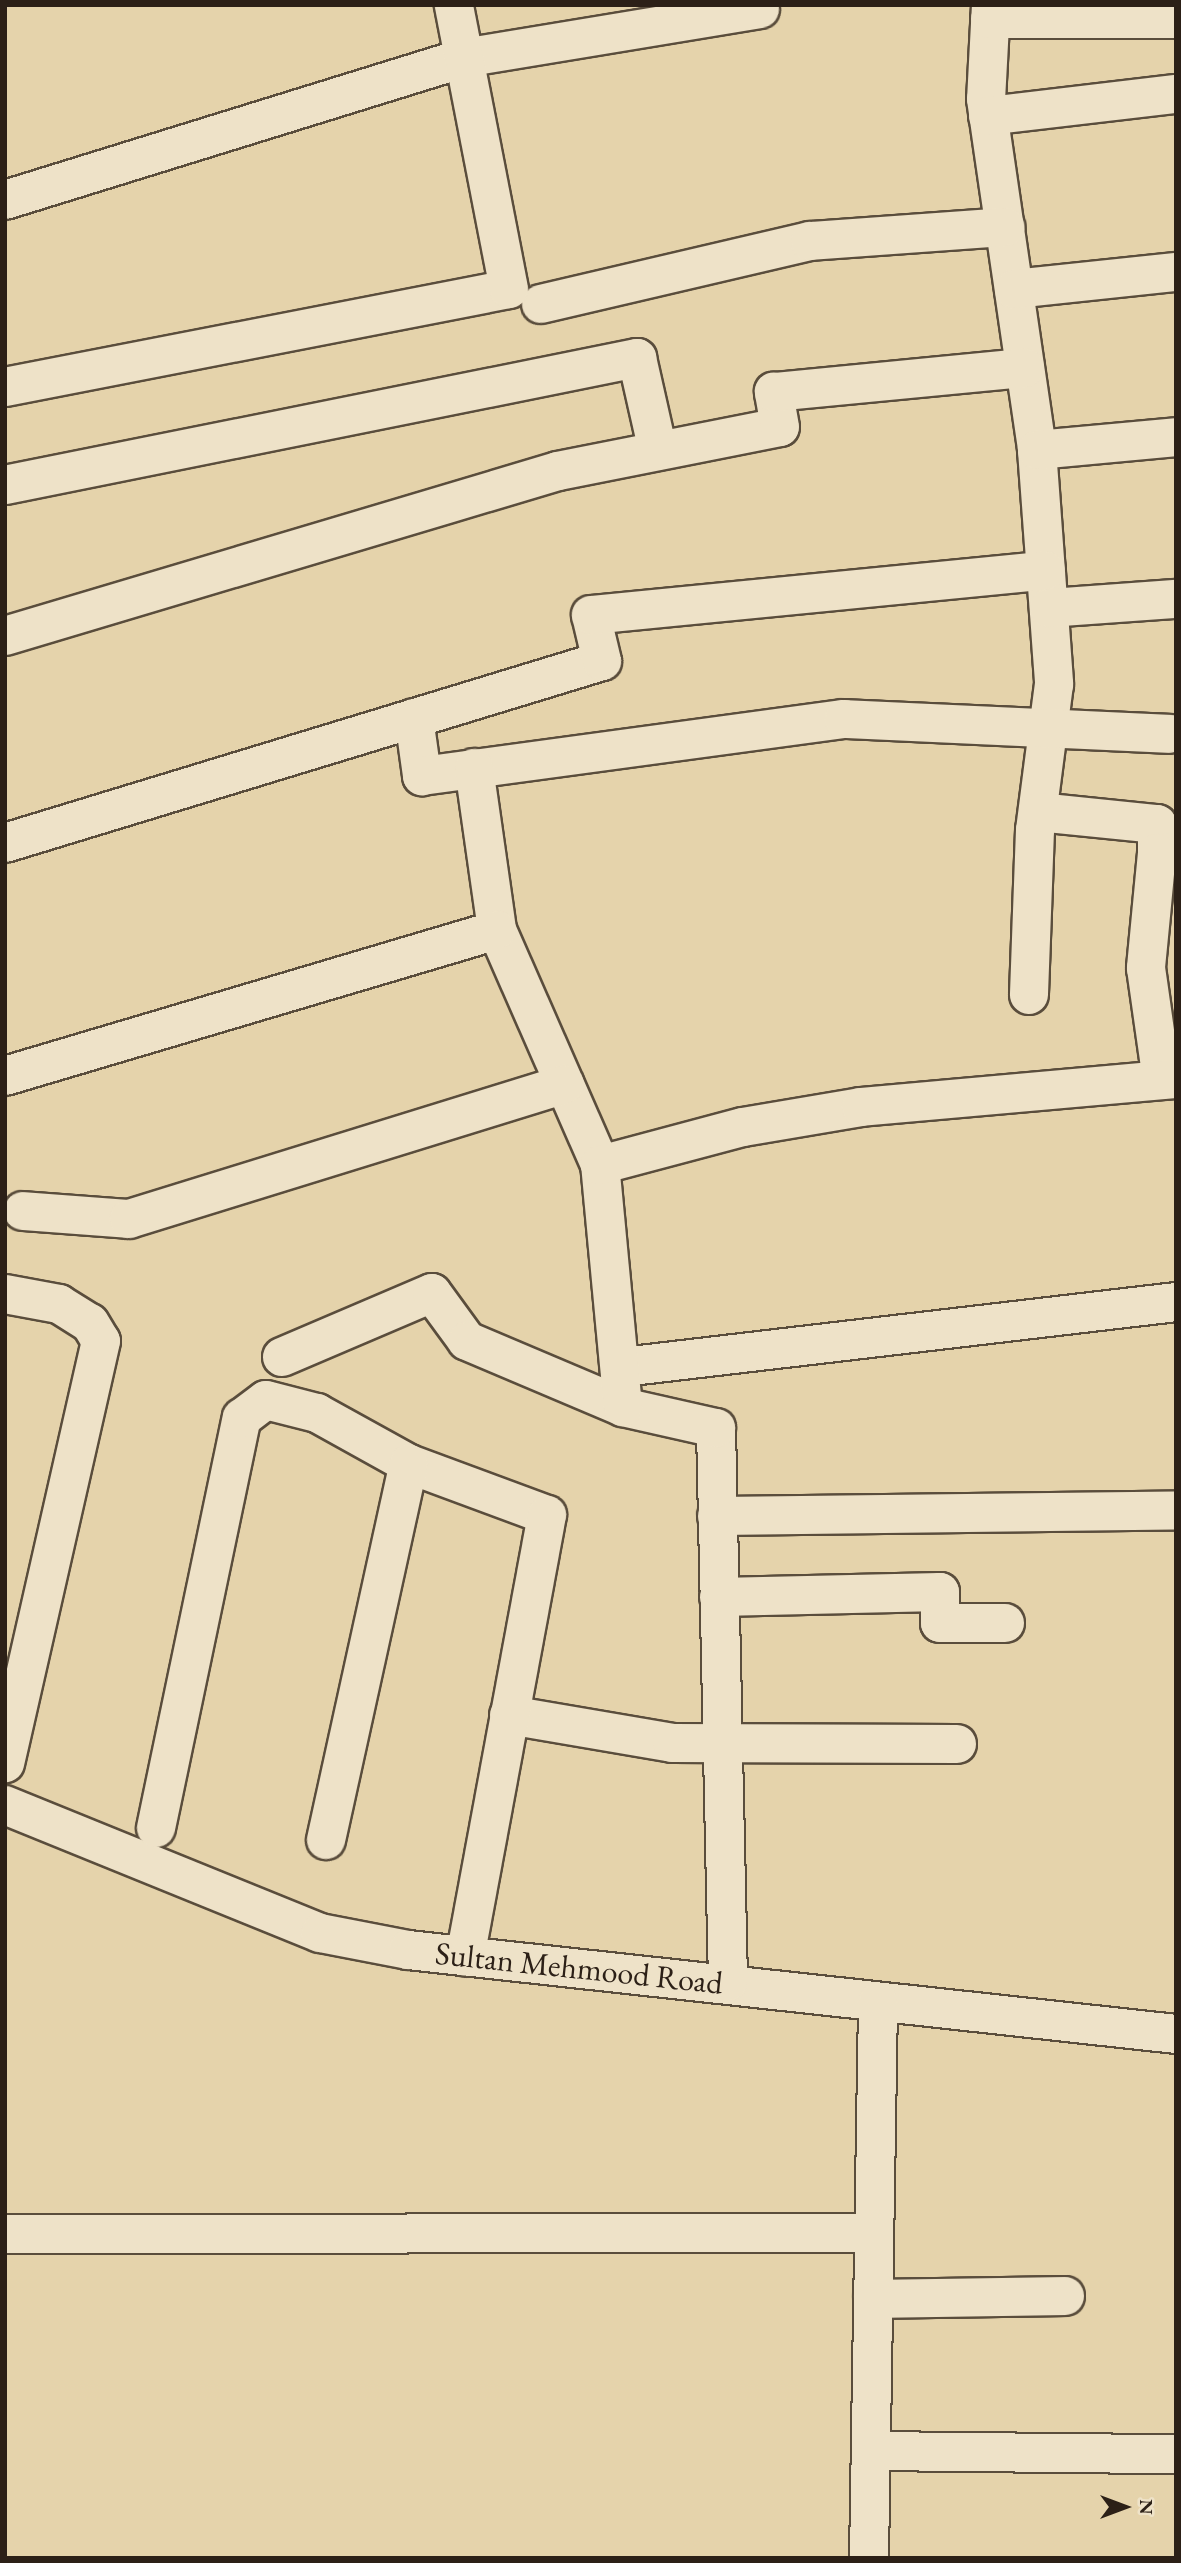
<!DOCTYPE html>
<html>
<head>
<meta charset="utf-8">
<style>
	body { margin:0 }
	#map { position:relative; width:1181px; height:2563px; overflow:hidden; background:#e5d3ab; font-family:"EB Garamond",serif }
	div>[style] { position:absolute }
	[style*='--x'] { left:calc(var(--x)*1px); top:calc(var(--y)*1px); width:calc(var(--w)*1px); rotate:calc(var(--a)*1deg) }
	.roads { filter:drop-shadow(2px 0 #5a4d3c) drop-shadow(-2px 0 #5a4d3c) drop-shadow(0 2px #5a4d3c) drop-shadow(0 -2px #5a4d3c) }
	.minor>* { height:38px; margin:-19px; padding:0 19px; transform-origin:19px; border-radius:19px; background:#eee2c8 }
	span { translate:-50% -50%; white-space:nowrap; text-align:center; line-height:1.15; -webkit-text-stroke:5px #eee2c8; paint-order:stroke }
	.street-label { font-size:32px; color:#2c2017 }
	.frame { position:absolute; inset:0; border:7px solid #2c2017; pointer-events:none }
	.north { position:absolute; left:1090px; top:2472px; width:70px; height:70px; -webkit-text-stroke:5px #eee2c8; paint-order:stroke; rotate:90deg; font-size:19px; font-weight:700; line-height:28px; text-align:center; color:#2c2017 }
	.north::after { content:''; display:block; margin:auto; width:24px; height:32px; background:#2c2017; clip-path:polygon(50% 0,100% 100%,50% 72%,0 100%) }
</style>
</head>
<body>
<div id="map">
	<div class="roads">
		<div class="minor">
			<div style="--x:991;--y:5;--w:94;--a:93"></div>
			<div style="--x:986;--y:99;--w:355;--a:81.7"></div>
			<div style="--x:1037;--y:450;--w:235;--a:85.8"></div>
			<div style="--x:1054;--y:684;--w:147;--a:97.4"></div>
			<div style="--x:1035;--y:830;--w:165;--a:92.1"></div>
			<div style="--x:990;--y:19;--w:186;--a:0"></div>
			<div style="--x:988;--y:116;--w:189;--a:-6.7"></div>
			<div style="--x:5;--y:200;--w:480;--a:-17.2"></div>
			<div style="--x:464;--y:58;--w:300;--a:-9.4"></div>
			<div style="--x:1014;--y:289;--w:163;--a:-6"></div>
			<div style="--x:541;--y:304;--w:276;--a:-13.2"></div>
			<div style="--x:810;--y:241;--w:196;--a:-4.1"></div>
			<div style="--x:5;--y:387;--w:513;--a:-11"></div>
			<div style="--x:509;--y:289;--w:289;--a:-101"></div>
			<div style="--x:1037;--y:450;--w:140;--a:-5.3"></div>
			<div style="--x:5;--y:485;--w:645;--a:-11.36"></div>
			<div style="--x:637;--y:358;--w:95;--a:77.3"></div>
			<div style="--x:1049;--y:608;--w:127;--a:-4.1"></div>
			<div style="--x:5;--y:636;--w:577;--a:-16.61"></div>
			<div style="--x:558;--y:471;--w:226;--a:-11.2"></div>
			<div style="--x:780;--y:427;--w:36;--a:-100"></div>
			<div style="--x:774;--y:392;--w:252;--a:-5.5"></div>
			<div style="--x:414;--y:718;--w:59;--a:82.1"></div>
			<div style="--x:422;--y:776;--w:426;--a:-7.7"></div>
			<div style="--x:844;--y:719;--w:326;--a:2.6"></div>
			<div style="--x:474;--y:768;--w:164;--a:81.9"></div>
			<div style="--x:497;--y:930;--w:257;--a:66.3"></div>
			<div style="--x:1038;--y:812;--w:120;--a:5.8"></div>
			<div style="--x:1157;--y:824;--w:29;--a:90"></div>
			<div style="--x:1157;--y:853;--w:19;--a:-3"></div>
			<div style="--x:5;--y:843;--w:624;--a:-16.95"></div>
			<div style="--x:602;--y:661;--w:47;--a:-103.4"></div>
			<div style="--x:591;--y:615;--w:457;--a:-5.6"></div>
			<div style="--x:1157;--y:853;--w:116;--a:95.5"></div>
			<div style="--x:1146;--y:968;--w:113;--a:81.9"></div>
			<div style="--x:5;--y:1076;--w:513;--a:-16.53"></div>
			<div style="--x:23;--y:1211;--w:106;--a:4.3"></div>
			<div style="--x:129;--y:1219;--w:456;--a:-17.2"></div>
			<div style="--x:5;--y:1294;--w:55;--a:10.5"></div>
			<div style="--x:59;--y:1304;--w:36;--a:32"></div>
			<div style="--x:90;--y:1323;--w:21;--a:59"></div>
			<div style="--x:101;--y:1341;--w:433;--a:102.8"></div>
			<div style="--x:282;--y:1357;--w:163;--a:-23.1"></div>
			<div style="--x:432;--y:1293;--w:59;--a:53.9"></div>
			<div style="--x:467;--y:1341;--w:169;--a:22.9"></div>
			<div style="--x:623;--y:1367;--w:557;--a:-6.7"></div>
			<div style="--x:717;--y:1516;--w:459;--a:-0.7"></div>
			<div style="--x:719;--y:1597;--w:221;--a:-1.3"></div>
			<div style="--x:940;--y:1592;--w:31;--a:90"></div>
			<div style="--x:940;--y:1623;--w:65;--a:0"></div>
			<div style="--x:509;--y:1715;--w:165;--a:9.7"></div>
			<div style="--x:672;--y:1743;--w:285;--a:0.2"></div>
			<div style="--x:5;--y:1805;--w:340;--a:22.1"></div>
			<div style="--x:320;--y:1933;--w:90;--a:10.9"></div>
			<div style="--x:408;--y:1950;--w:773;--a:6.24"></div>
			<div style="--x:156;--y:1828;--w:419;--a:-78.2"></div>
			<div style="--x:242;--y:1418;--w:30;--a:-37"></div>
			<div style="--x:266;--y:1400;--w:53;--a:14.3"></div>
			<div style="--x:317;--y:1413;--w:105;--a:29"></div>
			<div style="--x:409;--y:1464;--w:147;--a:20.3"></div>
			<div style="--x:547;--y:1515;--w:449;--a:100.5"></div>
			<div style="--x:326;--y:1840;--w:385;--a:-77.6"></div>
			<div style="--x:728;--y:1982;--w:554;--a:-91.24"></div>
			<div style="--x:716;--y:1428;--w:95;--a:-167.3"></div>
			<div style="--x:623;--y:1407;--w:243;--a:-95.4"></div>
			<div style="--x:600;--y:1165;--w:148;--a:-14.9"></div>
			<div style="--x:743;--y:1127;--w:120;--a:-9.6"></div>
			<div style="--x:861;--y:1107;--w:316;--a:-5.1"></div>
			<div style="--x:5;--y:2234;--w:867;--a:-0.07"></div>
			<div style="--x:873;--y:2299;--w:192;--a:-0.9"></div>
			<div style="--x:871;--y:2451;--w:305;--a:0.6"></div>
			<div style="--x:869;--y:2558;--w:556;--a:-89.07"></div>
		</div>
	</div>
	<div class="street-label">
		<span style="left:579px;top:1968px;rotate:6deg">Sultan Mehmood Road</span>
	</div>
	<div class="frame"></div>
	<div class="north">N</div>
</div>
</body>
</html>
